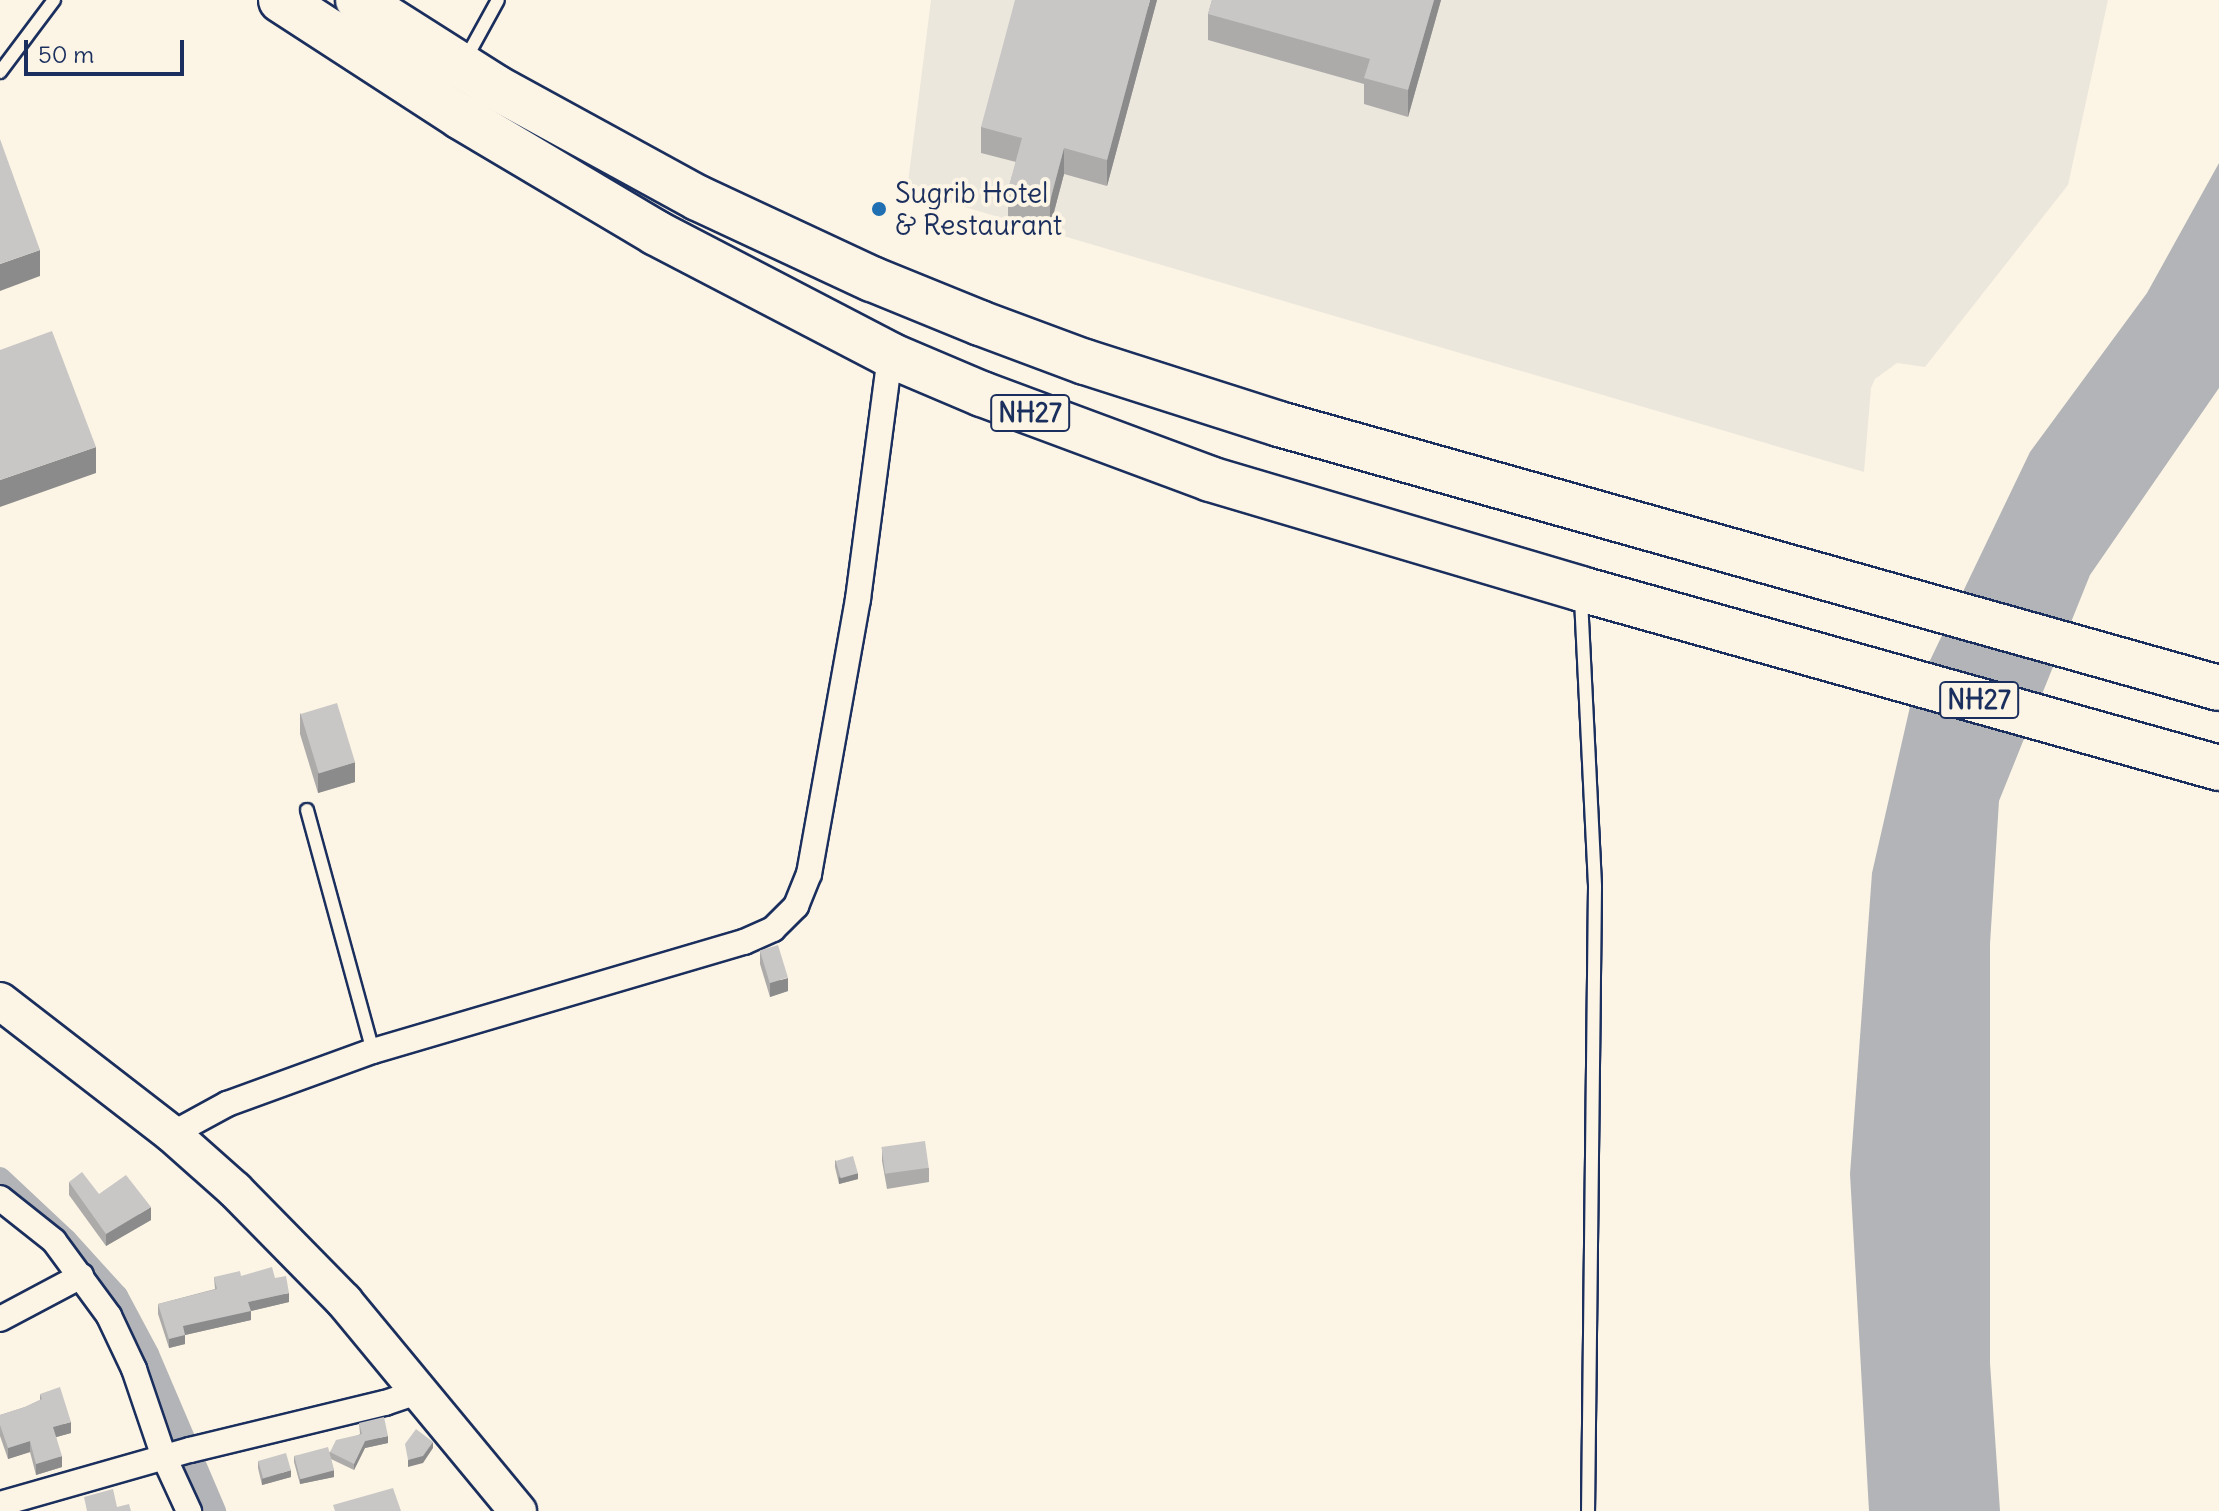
<!DOCTYPE html>
<html>
<head>
<meta charset="utf-8">
<style>
	body { margin:0 }
	#map { position:relative; width:2219px; height:1511px; overflow:hidden; background:#fcf5e5; font-family:Delius,sans-serif }
	div>[style] { position:absolute }
	[style*='--x'] { left:calc(var(--x)*1px); top:calc(var(--y)*1px); width:calc(var(--w)*1px); rotate:calc(var(--a)*1deg) }
	.built>* { inset:0; background:#ece7dc }
	.water>* { inset:0; background:#b2b4b8 }
	.canal>* { height:22px; margin:-11px; padding:0 11px; transform-origin:11px; border-radius:11px; background:#b2b4b8 }
	.roads { filter:drop-shadow(2px 0 #1b2f5e) drop-shadow(-2px 0 #1b2f5e) drop-shadow(0 2px #1b2f5e) drop-shadow(0 -2px #1b2f5e) }
	.lane>* { height:12px; margin:-6px; padding:0 6px; transform-origin:6px; border-radius:6px; background:#fcf5e5 }
	.street>* { height:24px; margin:-12px; padding:0 12px; transform-origin:12px; border-radius:12px; background:#fcf5e5 }
	.secondary>* { height:36px; margin:-18px; padding:0 18px; transform-origin:18px; border-radius:18px; background:#fcf5e5 }
	.highway>* { height:44px; margin:-22px; padding:0 22px; transform-origin:22px; border-radius:22px; background:#fcf5e5 }
	.wall>* { inset:0; background:#acabaa }
	.shaded-wall>* { inset:0; background:#8c8b8b }
	.building>* { inset:0; background:#c8c7c6; transform-origin:0 0 }
	.dots>* { width:22px; height:22px; translate:-50% -50%; box-sizing:border-box; border:4px solid #fcf5e5; border-radius:50% }
	span { translate:-50% -50%; white-space:nowrap; text-align:center; line-height:1.15; -webkit-text-stroke:8px #fcf5e5; paint-order:stroke }
	.shield-label span { padding:2px 6px; background:#fcf5e5; border:2px solid; border-radius:6px; -webkit-text-stroke-width:0 }
	.shield-label { font-size:26px; color:#1b2f5e; font-weight:700 }
	.poi-label { font-size:28px; color:#1b2f5e }
	.left { translate:0 -50%; text-align:left }
	.scale { position:absolute; left:24px; top:40px; width:160px; height:36px; box-sizing:border-box; border:4px solid #1b2f5e; border-top:0; padding-left:10px; font-size:24px; line-height:28px; white-space:nowrap; color:#1b2f5e; -webkit-text-stroke:6px #fcf5e5; paint-order:stroke }
</style>
</head>
<body>
<div id="map">
	<div class="built">
		<div style="clip-path:polygon(931px 0,2108px 0,2068px 185px,1925px 367px,1897px 363px,1875px 379px,1871px 388px,1864px 472px,907px 190px)"></div>
	</div>
	<div class="water">
		<div style="clip-path:polygon(2219px 163px,2219px 388px,2090px 575px,1999px 801px,1990px 944px,1990px 1363px,2000px 1511px,1869px 1511px,1850px 1174px,1872px 873px,1912px 698px,2030px 452px,2147px 293px)"></div>
	</div>
	<div class="canal">
		<div style="--x:0;--y:1178;--w:91;--a:43.2"></div>
		<div style="--x:66;--y:1240;--w:76;--a:47.7"></div>
		<div style="--x:117;--y:1296;--w:66;--a:61.9"></div>
		<div style="--x:148;--y:1354;--w:171;--a:66.9"></div>
	</div>
	<div class="roads">
		<div class="lane">
			<div style="--x:465;--y:60;--w:68;--a:-61.2"></div>
			<div style="--x:0;--y:72;--w:90;--a:-53.1"></div>
			<div style="--x:1581;--y:599;--w:288;--a:87.2"></div>
			<div style="--x:1595;--y:887;--w:624;--a:90.64"></div>
			<div style="--x:307;--y:810;--w:250;--a:74.7"></div>
		</div>
		<div class="street">
			<div style="--x:172;--y:1134;--w:63;--a:-28.6"></div>
			<div style="--x:227;--y:1104;--w:155;--a:-20"></div>
			<div style="--x:373;--y:1051;--w:387;--a:-16.4"></div>
			<div style="--x:744;--y:942;--w:32;--a:-24"></div>
			<div style="--x:773;--y:929;--w:33;--a:-45"></div>
			<div style="--x:796;--y:906;--w:35;--a:-68"></div>
			<div style="--x:809;--y:874;--w:279;--a:-79.9"></div>
			<div style="--x:858;--y:599;--w:246;--a:-82.5"></div>
			<div style="--x:0;--y:1198;--w:69;--a:38.5"></div>
			<div style="--x:54;--y:1241;--w:93;--a:53.7"></div>
			<div style="--x:109;--y:1316;--w:59;--a:64.7"></div>
			<div style="--x:134;--y:1369;--w:93;--a:71.2"></div>
			<div style="--x:164;--y:1457;--w:60;--a:65.2"></div>
			<div style="--x:0;--y:1319;--w:92;--a:-28"></div>
			<div style="--x:0;--y:1504;--w:198;--a:-15.9"></div>
			<div style="--x:190;--y:1450;--w:201;--a:-13.6"></div>
			<div style="--x:385;--y:1403;--w:36;--a:-19"></div>
		</div>
		<div class="secondary">
			<div style="--x:0;--y:1001;--w:217;--a:37.7"></div>
			<div style="--x:172;--y:1134;--w:84;--a:41.6"></div>
			<div style="--x:235;--y:1190;--w:156;--a:45.5"></div>
			<div style="--x:344;--y:1301;--w:273;--a:50.4"></div>
		</div>
		<div class="highway">
			<div style="--x:281;--y:0;--w:215;--a:33"></div>
			<div style="--x:461;--y:117;--w:227;--a:30.7"></div>
			<div style="--x:656;--y:233;--w:264;--a:27.5"></div>
			<div style="--x:890;--y:355;--w:100;--a:23"></div>
			<div style="--x:982;--y:394;--w:243;--a:20.4"></div>
			<div style="--x:1210;--y:479;--w:387;--a:16.5"></div>
			<div style="--x:1581;--y:589;--w:663;--a:15.67"></div>
			<div style="--x:358;--y:0;--w:162;--a:32.4"></div>
			<div style="--x:495;--y:87;--w:231;--a:28.7"></div>
			<div style="--x:698;--y:198;--w:192;--a:25"></div>
			<div style="--x:872;--y:279;--w:117;--a:22.2"></div>
			<div style="--x:980;--y:323;--w:112;--a:20.4"></div>
			<div style="--x:1085;--y:362;--w:204;--a:17.7"></div>
			<div style="--x:1279;--y:424;--w:976;--a:15.69"></div>
		</div>
	</div>
	<div class="wall">
		<div style="clip-path:polygon(1157px 0,1107px 186px,1064px 174px,1050px 227px,1008px 216px,1008px 190px,1016px 162px,981px 153px,981px 127px)"></div>
		<div style="clip-path:polygon(1212px 0,1441px 0,1408px 117px,1364px 104px,1364px 84px,1208px 40px,1208px 14px)"></div>
		<div style="clip-path:polygon(300px 713px,355px 782px,318px 793px,300px 734px)"></div>
		<div style="clip-path:polygon(760px 950px,788px 991px,770px 997px,760px 964px)"></div>
		<div style="clip-path:polygon(882px 1148px,929px 1168px,929px 1182px,887px 1189px,882px 1161px)"></div>
		<div style="clip-path:polygon(835px 1160px,858px 1179px,839px 1184px,835px 1167px)"></div>
		<div style="clip-path:polygon(69px 1182px,99px 1194px,151px 1220px,106px 1246px,69px 1195px)"></div>
		<div style="clip-path:polygon(241px 1276px,275px 1278px,289px 1302px,251px 1311px,251px 1320px,185px 1335px,185px 1344px,169px 1348px,158px 1314px,158px 1304px,215px 1289px,214px 1277px)"></div>
		<div style="clip-path:polygon(40px 1394px,71px 1433px,56px 1437px,62px 1467px,36px 1475px,30px 1452px,8px 1459px,0 1436px,0 1415px,25px 1407px,40px 1400px)"></div>
		<div style="clip-path:polygon(359px 1423px,388px 1443px,365px 1448px,354px 1470px,331px 1459px,334px 1477px,300px 1484px,294px 1462px,294px 1456px,330px 1452px,360px 1434px)"></div>
		<div style="clip-path:polygon(258px 1461px,291px 1477px,262px 1485px,258px 1468px)"></div>
	</div>
	<div class="shaded-wall">
		<div style="clip-path:polygon(1150px 0,1157px 0,1107px 186px,1107px 160px)"></div>
		<div style="clip-path:polygon(1434px 0,1441px 0,1408px 117px,1408px 90px)"></div>
		<div style="clip-path:polygon(1064px 148px,1064px 174px,1050px 227px,1050px 201px)"></div>
		<div style="clip-path:polygon(40px 250px,40px 276px,0 291px,0 264px)"></div>
		<div style="clip-path:polygon(96px 447px,96px 473px,0 507px,0 480px)"></div>
		<div style="clip-path:polygon(355px 762px,355px 782px,318px 793px,318px 773px)"></div>
		<div style="clip-path:polygon(788px 978px,788px 991px,770px 997px,770px 983px)"></div>
		<div style="clip-path:polygon(858px 1173px,858px 1179px,839px 1184px,839px 1177px)"></div>
		<div style="clip-path:polygon(151px 1207px,151px 1220px,106px 1246px,106px 1234px)"></div>
		<div style="clip-path:polygon(289px 1293px,289px 1302px,251px 1311px,251px 1320px,185px 1335px,185px 1344px,169px 1348px,169px 1339px,183px 1326px,248px 1302px)"></div>
		<div style="clip-path:polygon(71px 1422px,71px 1433px,53px 1438px,53px 1427px)"></div>
		<div style="clip-path:polygon(388px 1436px,388px 1443px,365px 1448px,354px 1470px,354px 1464px,365px 1441px)"></div>
		<div style="clip-path:polygon(30px 1441px,30px 1452px,8px 1459px,8px 1448px)"></div>
		<div style="clip-path:polygon(433px 1442px,433px 1448px,423px 1463px,408px 1467px,408px 1460px)"></div>
		<div style="clip-path:polygon(62px 1456px,62px 1467px,36px 1475px,36px 1464px)"></div>
		<div style="clip-path:polygon(291px 1470px,291px 1477px,262px 1485px,262px 1479px)"></div>
		<div style="clip-path:polygon(334px 1470px,334px 1477px,300px 1484px,300px 1478px)"></div>
	</div>
	<div class="building">
		<div style="clip-path:polygon(1015px 0,1150px 0,1107px 160px,1064px 148px,1050px 201px,1008px 190px,1022px 138px,981px 127px)"></div>
		<div style="clip-path:polygon(1212px 0,1434px 0,1408px 90px,1364px 78px,1370px 59px,1208px 14px)"></div>
		<div style="clip-path:polygon(0 139px,40px 250px,0 264px)"></div>
		<div style="clip-path:polygon(52px 331px,96px 447px,0 480px,0 350px)"></div>
		<div style="left:337px;top:703px;width:62px;height:38px;rotate:73deg"></div>
		<div style="left:778px;top:945px;width:34px;height:19px;rotate:73deg"></div>
		<div style="left:925px;top:1141px;width:27px;height:44px;rotate:82deg"></div>
		<div style="left:853px;top:1156px;width:18px;height:18px;rotate:74deg"></div>
		<div style="clip-path:polygon(82px 1172px,99px 1194px,126px 1175px,151px 1207px,106px 1234px,69px 1182px)"></div>
		<div style="clip-path:polygon(272px 1267px,275px 1278px,286px 1276px,289px 1293px,248px 1302px,251px 1311px,183px 1326px,185px 1335px,169px 1339px,158px 1304px,217px 1289px,214px 1277px,240px 1271px,241px 1276px)"></div>
		<div style="clip-path:polygon(60px 1387px,71px 1422px,53px 1427px,62px 1456px,36px 1464px,30px 1441px,8px 1448px,0 1425px,0 1415px,25px 1407px,42px 1399px,40px 1394px)"></div>
		<div style="clip-path:polygon(384px 1417px,388px 1436px,365px 1441px,354px 1464px,330px 1452px,336px 1440px,362px 1434px,359px 1423px)"></div>
		<div style="clip-path:polygon(416px 1429px,433px 1442px,423px 1456px,408px 1460px,405px 1444px)"></div>
		<div style="left:328px;top:1447px;width:24px;height:35px;rotate:75deg"></div>
		<div style="left:286px;top:1453px;width:18px;height:29px;rotate:74deg"></div>
		<div style="clip-path:polygon(393px 1488px,401px 1511px,335px 1511px,333px 1505px)"></div>
		<div style="clip-path:polygon(113px 1489px,117px 1507px,129px 1504px,131px 1511px,87px 1511px,84px 1497px)"></div>
	</div>
	<div class="dots">
		<div style="left:879px;top:209px;background:#1f6fb2"></div>
	</div>
	<div class="shield-label">
		<span style="left:1030px;top:413px">NH27</span>
		<span style="left:1979px;top:700px">NH27</span>
	</div>
	<div class="poi-label">
		<span class="left" style="left:895px;top:209px">Sugrib Hotel<br>&amp; Restaurant</span>
	</div>
	<div class="scale">50 m</div>
</div>
</body>
</html>
